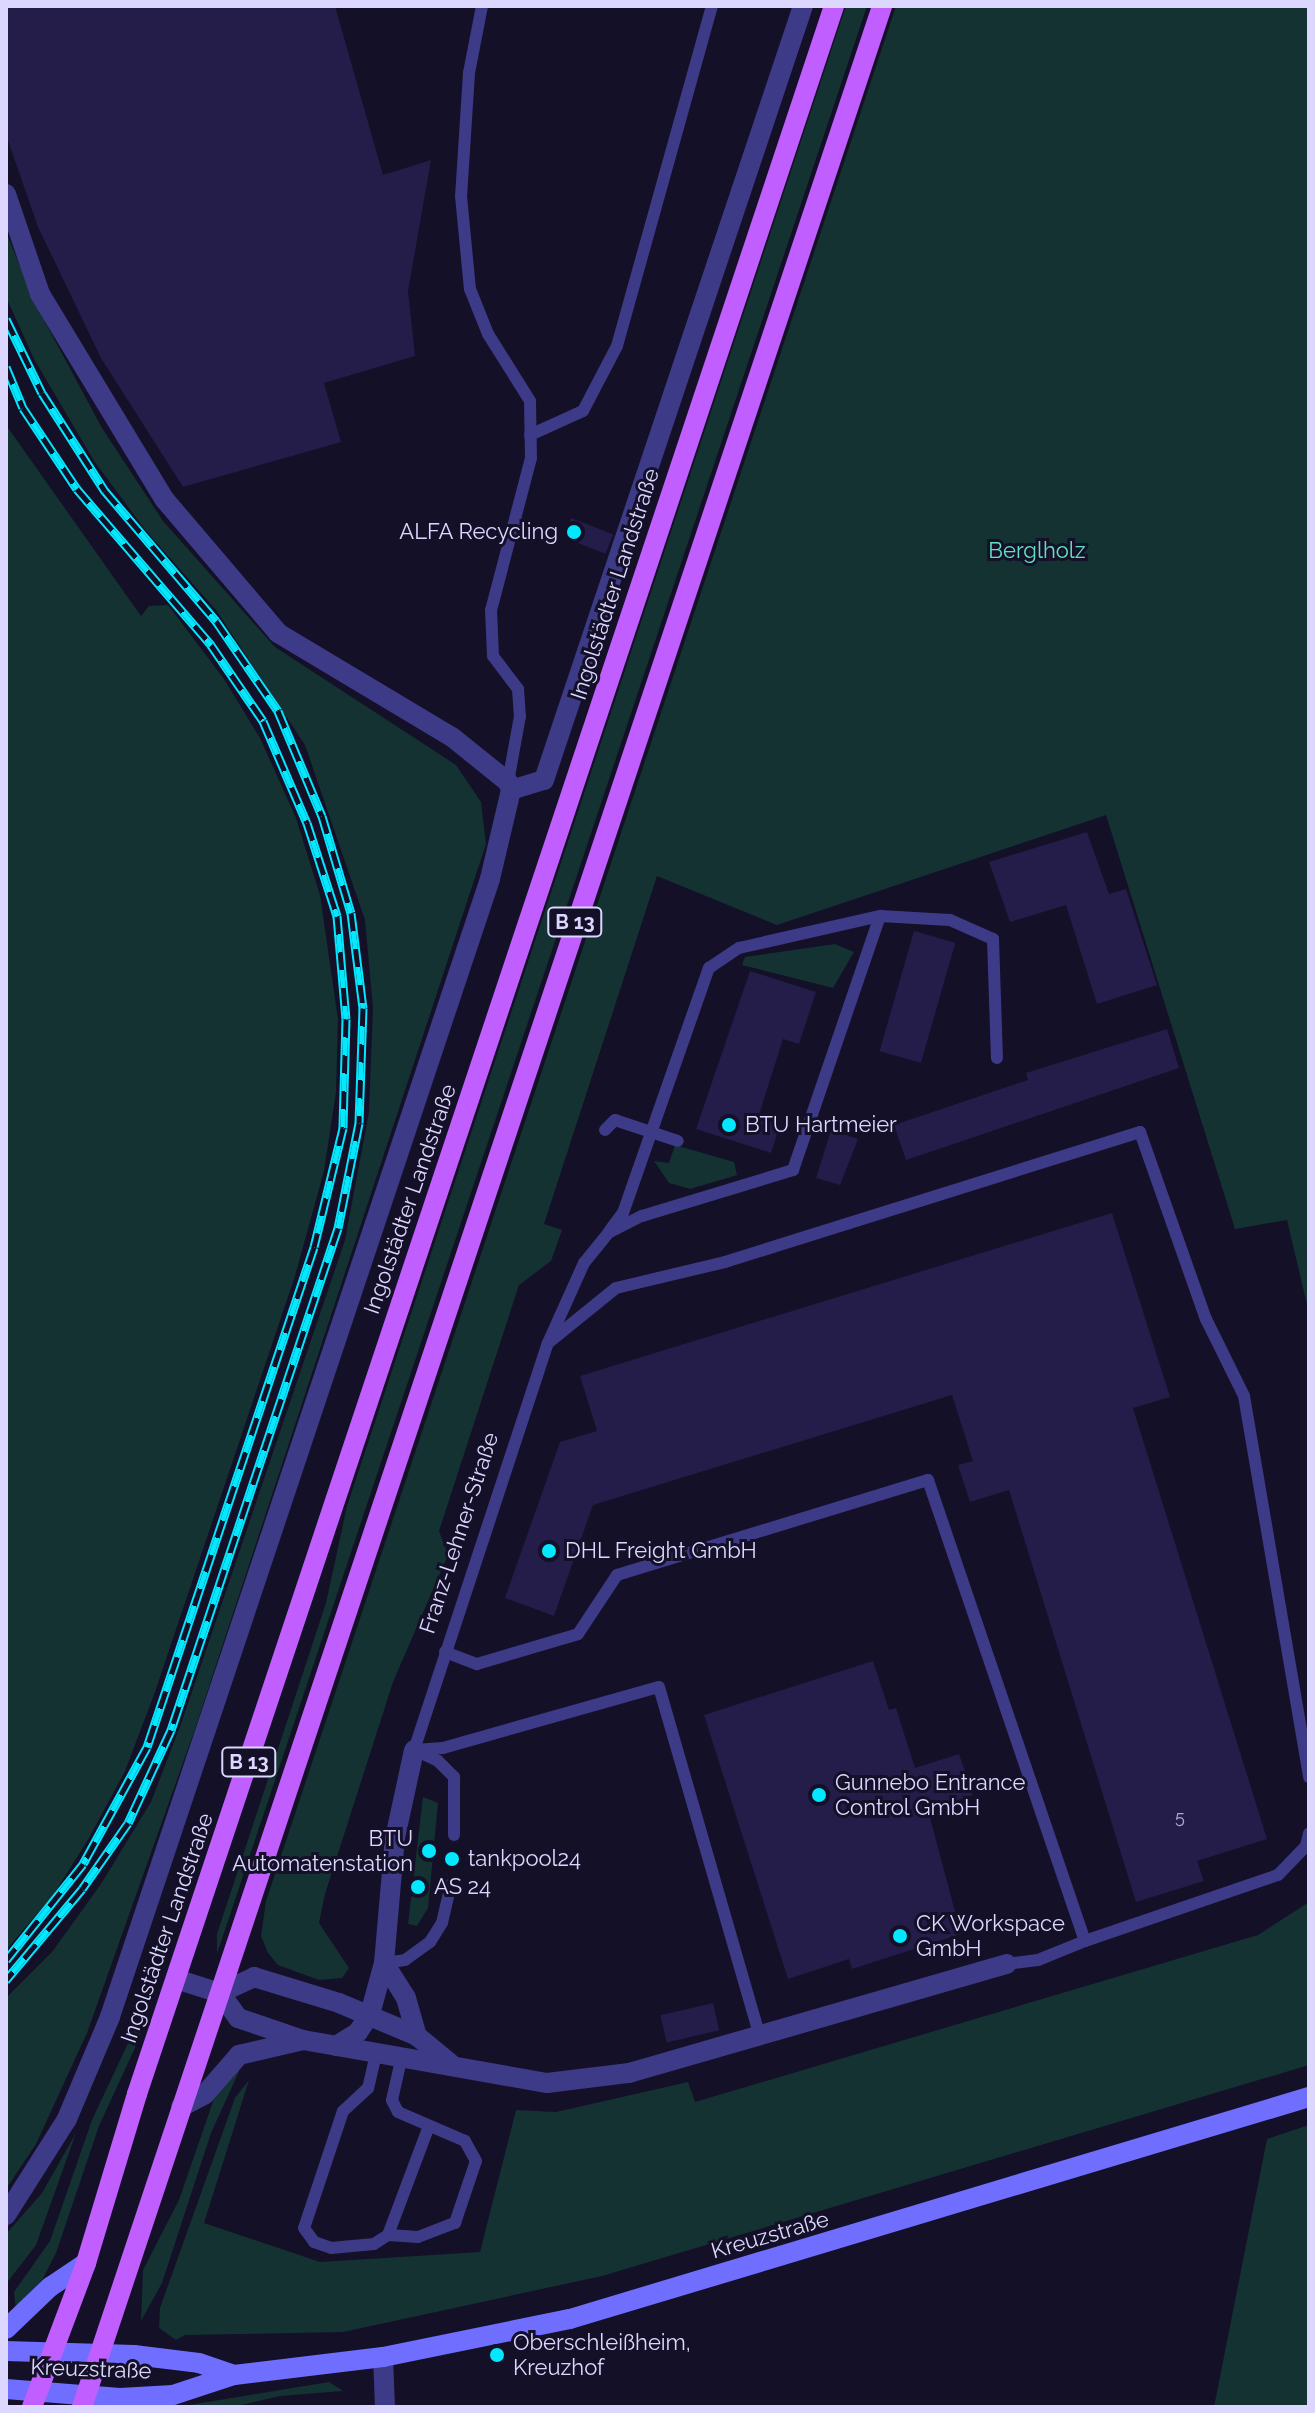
<!DOCTYPE html>
<html>
<head>
<meta charset="utf-8">
<style>
	body { margin:0 }
	#map { position:relative; width:1315px; height:2413px; overflow:hidden; background:#141028; font-family:Raleway,sans-serif }
	div>[style] { position:absolute }
	[style*='--x'] { left:calc(var(--x)*1px); top:calc(var(--y)*1px); width:calc(var(--w)*1px); rotate:calc(var(--a)*1deg) }
	.green>* { inset:0; background:#133231 }
	.building>* { inset:0; background:#241c49; transform-origin:0 0 }
	.lane>* { height:12px; margin:-6px; padding:0 6px; transform-origin:6px; border-radius:6px; background:#3d3a87 }
	.street>* { height:20px; margin:-10px; padding:0 10px; transform-origin:10px; border-radius:10px; background:#3d3a87 }
	.secondary>* { height:20px; margin:-10px; padding:0 10px; transform-origin:10px; border-radius:10px; background:#706eff }
	.primary>* { height:20px; margin:-10px; padding:0 10px; transform-origin:10px; border-radius:10px; background:#c15eff }
	.rail>* { height:9px; margin-top:-4.5px; transform-origin:0; background:repeating-linear-gradient(90deg,#141028 0 18px,#03e8ff 0 36px); box-sizing:border-box; border-block:2px solid #03e8ff }
	.dots>* { width:22px; height:22px; translate:-50% -50%; box-sizing:border-box; border:4px solid #141028; border-radius:50% }
	span { translate:-50% -50%; white-space:nowrap; text-align:center; line-height:1.15; -webkit-text-stroke:6px #141028; paint-order:stroke }
	.number-label { font-size:18px; color:#ada8d2 }
	.number-label span { -webkit-text-stroke-width:0 }
	.shield-label span { padding:2px 6px; background:#141028; border:2px solid; border-radius:6px; -webkit-text-stroke-width:0 }
	.shield-label { font-size:20px; color:#dbd7ff; font-weight:700 }
	.poi-label { font-size:22px; color:#dbd7ff }
	.right { translate:-100% -50%; text-align:right }
	.left { translate:0 -50%; text-align:left }
	.park-label { font-size:22px; color:#61e1c0 }
	.street-label { font-size:22px; color:#dbd7ff }
	.frame { position:absolute; inset:0; border:8px solid #dbd7ff; pointer-events:none }
</style>
</head>
<body>
<div id="map">
	<div class="green">
		<div style="clip-path:polygon(846px 6px,867px 6px,217px 1954px,217px 1934px,326px 1603px,347px 1506px)"></div>
		<div style="clip-path:polygon(896px 6px,1309px 6px,1309px 1313px,1287px 1220px,1235px 1229px,1106px 815px,777px 925px,657px 876px,544px 1224px,562px 1230px,551px 1261px,519px 1285px,439px 1531px,448px 1555px,393px 1682px,325px 1894px,319px 1923px,349px 1968px,342px 1978px,319px 1980px,278px 1965px,268px 1953px,261px 1936px,266px 1901px)"></div>
		<div style="clip-path:polygon(6px 232px,37px 307px,102px 428px,163px 521px,275px 647px,456px 765px,481px 802px,486px 844px,195px 1729px,87px 2033px,36px 2144px,6px 2189px,6px 1998px,52px 1952px,101px 1884px,151px 1802px,181px 1724px,345px 1240px,369px 1112px,373px 1008px,365px 920px,305px 745px,216px 610px,146px 531px,94px 461px,34px 359px,6px 297px)"></div>
		<div style="clip-path:polygon(6px 425px,141px 616px,149px 606px,168px 605px,224px 679px,260px 738px,296px 818px,320px 895px,338px 1019px,336px 1092px,324px 1171px,295px 1276px,155px 1692px,125px 1771px,89px 1838px,52px 1897px,6px 1950px)"></div>
		<div style="clip-path:polygon(835px 944px,854px 952px,833px 988px,742px 965px,745px 957px)"></div>
		<div style="clip-path:polygon(675px 1145px,734px 1162px,737px 1175px,690px 1189px,669px 1183px,654px 1161px,669px 1163px)"></div>
		<div style="clip-path:polygon(423px 1797px,438px 1803px,428px 1908px,417px 1926px,408px 1924px)"></div>
		<div style="clip-path:polygon(1309px 1902px,1309px 2065px,602px 2276px,343px 2332px,185px 2335px,176px 2340px,159px 2328px,160px 2308px,235px 2098px,249px 2080px,204px 2223px,320px 2262px,480px 2252px,516px 2110px,556px 2112px,688px 2082px,695px 2102px,1258px 1935px)"></div>
		<div style="clip-path:polygon(137px 2024px,145px 2026px,99px 2126px,56px 2253px,41px 2282px,16px 2311px,14px 2292px,50px 2241px,92px 2120px)"></div>
		<div style="clip-path:polygon(241px 2067px,211px 2133px,162px 2283px,141px 2321px,143px 2270px,179px 2200px,217px 2090px)"></div>
		<div style="clip-path:polygon(1309px 2125px,1309px 2407px,1214px 2407px,1267px 2139px)"></div>
		<div style="clip-path:polygon(76px 2133px,36px 2245px,6px 2284px,6px 2234px,42px 2193px)"></div>
		<div style="clip-path:polygon(329px 2382px,343px 2391px,280px 2396px,233px 2407px,177px 2407px)"></div>
	</div>
	<div class="building">
		<div style="clip-path:polygon(6px 6px,335px 6px,383px 175px,431px 160px,408px 291px,415px 356px,324px 383px,341px 442px,183px 487px,101px 358px,38px 227px,6px 135px)"></div>
		<div style="left:571px;top:518px;width:45px;height:21px;rotate:21deg"></div>
		<div style="clip-path:polygon(1087px 832px,1109px 894px,1126px 889px,1157px 985px,1097px 1004px,1066px 905px,1010px 922px,989px 862px)"></div>
		<div style="left:914px;top:931px;width:43px;height:125px;rotate:16deg"></div>
		<div style="clip-path:polygon(750px 971px,816px 992px,799px 1044px,783px 1039px,758px 1118px,780px 1125px,771px 1153px,696px 1129px)"></div>
		<div style="clip-path:polygon(1167px 1029px,1179px 1068px,906px 1160px,894px 1125px,1028px 1080px,1026px 1073px)"></div>
		<div style="clip-path:polygon(831px 1130px,858px 1139px,840px 1185px,816px 1178px)"></div>
		<div style="clip-path:polygon(1112px 1213px,1170px 1397px,1133px 1408px,1267px 1839px,1197px 1861px,1204px 1881px,1136px 1902px,1009px 1490px,970px 1502px,958px 1465px,973px 1461px,952px 1395px,593px 1505px,554px 1616px,505px 1598px,560px 1442px,597px 1431px,580px 1376px)"></div>
		<div style="clip-path:polygon(873px 1661px,889px 1710px,896px 1708px,915px 1768px,959px 1754px,973px 1795px,928px 1810px,961px 1934px,852px 1969px,849px 1959px,788px 1979px,704px 1715px)"></div>
		<div style="left:713px;top:2003px;width:28px;height:54px;rotate:77deg"></div>
	</div>
	<div class="lane">
		<div style="--x:482;--y:6;--w:68;--a:101"></div>
		<div style="--x:469;--y:73;--w:123;--a:93.7"></div>
		<div style="--x:461;--y:196;--w:93;--a:84.5"></div>
		<div style="--x:470;--y:289;--w:48;--a:68.2"></div>
		<div style="--x:488;--y:334;--w:79;--a:57.9"></div>
		<div style="--x:530;--y:401;--w:57;--a:89"></div>
		<div style="--x:531;--y:458;--w:157;--a:104.7"></div>
		<div style="--x:491;--y:610;--w:46;--a:87.5"></div>
		<div style="--x:493;--y:656;--w:41;--a:52.9"></div>
		<div style="--x:518;--y:689;--w:27;--a:86"></div>
		<div style="--x:520;--y:716;--w:67;--a:100.3"></div>
		<div style="--x:530;--y:435;--w:58;--a:-24.4"></div>
		<div style="--x:583;--y:411;--w:73;--a:-62.4"></div>
		<div style="--x:617;--y:346;--w:353;--a:-74.4"></div>
		<div style="--x:605;--y:1130;--w:14;--a:-45"></div>
		<div style="--x:615;--y:1120;--w:66;--a:18.4"></div>
		<div style="--x:610;--y:1230;--w:21;--a:-53"></div>
		<div style="--x:623;--y:1213;--w:260;--a:-70.7"></div>
		<div style="--x:709;--y:968;--w:36;--a:-34"></div>
		<div style="--x:739;--y:948;--w:145;--a:-12.8"></div>
		<div style="--x:880;--y:916;--w:70;--a:3.3"></div>
		<div style="--x:950;--y:920;--w:47;--a:23.8"></div>
		<div style="--x:993;--y:939;--w:119;--a:88.1"></div>
		<div style="--x:548;--y:1343;--w:87;--a:-39"></div>
		<div style="--x:616;--y:1288;--w:112;--a:-13.4"></div>
		<div style="--x:725;--y:1262;--w:435;--a:-17.4"></div>
		<div style="--x:1140;--y:1132;--w:198;--a:70.6"></div>
		<div style="--x:1206;--y:1319;--w:86;--a:63.7"></div>
		<div style="--x:1244;--y:1396;--w:387;--a:80.3"></div>
		<div style="--x:445;--y:1652;--w:34;--a:21"></div>
		<div style="--x:477;--y:1664;--w:105;--a:-16.5"></div>
		<div style="--x:578;--y:1634;--w:71;--a:-56.5"></div>
		<div style="--x:617;--y:1575;--w:325;--a:-17"></div>
		<div style="--x:928;--y:1480;--w:487;--a:71.2"></div>
		<div style="--x:1085;--y:1941;--w:51;--a:158"></div>
		<div style="--x:1038;--y:1960;--w:31;--a:173"></div>
		<div style="--x:414;--y:1750;--w:428;--a:-71.8"></div>
		<div style="--x:548;--y:1343;--w:88;--a:-65.8"></div>
		<div style="--x:584;--y:1263;--w:38;--a:-51"></div>
		<div style="--x:608;--y:1233;--w:38;--a:-27"></div>
		<div style="--x:642;--y:1216;--w:158;--a:-16.9"></div>
		<div style="--x:793;--y:1170;--w:268;--a:-71.1"></div>
		<div style="--x:414;--y:1750;--w:29;--a:-4"></div>
		<div style="--x:443;--y:1748;--w:224;--a:-15.8"></div>
		<div style="--x:659;--y:1687;--w:365;--a:73.9"></div>
		<div style="--x:417;--y:1751;--w:23;--a:25"></div>
		<div style="--x:438;--y:1761;--w:23;--a:45"></div>
		<div style="--x:454;--y:1777;--w:58;--a:90"></div>
		<div style="--x:1085;--y:1941;--w:204;--a:-18.9"></div>
		<div style="--x:1278;--y:1875;--w:40;--a:-46"></div>
		<div style="--x:1306;--y:1846;--w:13;--a:-77"></div>
		<div style="--x:384;--y:1963;--w:21;--a:-8"></div>
		<div style="--x:405;--y:1960;--w:31;--a:-36"></div>
		<div style="--x:430;--y:1942;--w:22;--a:-58"></div>
		<div style="--x:442;--y:1923;--w:40;--a:-77"></div>
		<div style="--x:376;--y:2054;--w:35;--a:103"></div>
		<div style="--x:368;--y:2088;--w:34;--a:137"></div>
		<div style="--x:343;--y:2111;--w:123;--a:108.4"></div>
		<div style="--x:304;--y:2228;--w:17;--a:54"></div>
		<div style="--x:314;--y:2242;--w:18;--a:19"></div>
		<div style="--x:331;--y:2248;--w:43;--a:-5.3"></div>
		<div style="--x:374;--y:2244;--w:17;--a:-33"></div>
		<div style="--x:388;--y:2235;--w:30;--a:4"></div>
		<div style="--x:418;--y:2237;--w:40;--a:-21"></div>
		<div style="--x:455;--y:2223;--w:65;--a:-71.3"></div>
		<div style="--x:476;--y:2161;--w:23;--a:-119"></div>
		<div style="--x:465;--y:2141;--w:73;--a:-156.6"></div>
		<div style="--x:398;--y:2112;--w:13;--a:-117"></div>
		<div style="--x:392;--y:2100;--w:41;--a:-77.3"></div>
		<div style="--x:388;--y:2235;--w:116;--a:-69.4"></div>
	</div>
	<div class="street">
		<div style="--x:6;--y:194;--w:106;--a:71.2"></div>
		<div style="--x:40;--y:294;--w:241;--a:58.8"></div>
		<div style="--x:165;--y:500;--w:175;--a:49.6"></div>
		<div style="--x:278;--y:633;--w:203;--a:30.9"></div>
		<div style="--x:452;--y:737;--w:72;--a:38.8"></div>
		<div style="--x:508;--y:782;--w:9;--a:69"></div>
		<div style="--x:511;--y:790;--w:91;--a:103.3"></div>
		<div style="--x:490;--y:879;--w:1200;--a:108.47"></div>
		<div style="--x:110;--y:2017;--w:111;--a:112.9"></div>
		<div style="--x:67;--y:2119;--w:114;--a:122.4"></div>
		<div style="--x:511;--y:790;--w:34;--a:-17"></div>
		<div style="--x:544;--y:780;--w:816;--a:-71.5"></div>
		<div style="--x:384;--y:1963;--w:41;--a:57.8"></div>
		<div style="--x:406;--y:1998;--w:40;--a:74"></div>
		<div style="--x:176;--y:1979;--w:46;--a:17.7"></div>
		<div style="--x:220;--y:1993;--w:31;--a:54"></div>
		<div style="--x:238;--y:2018;--w:69;--a:18.7"></div>
		<div style="--x:303;--y:2040;--w:248;--a:10"></div>
		<div style="--x:547;--y:2083;--w:83;--a:-7"></div>
		<div style="--x:629;--y:2073;--w:393;--a:-16.1"></div>
		<div style="--x:220;--y:1993;--w:38;--a:-25"></div>
		<div style="--x:254;--y:1977;--w:89;--a:17"></div>
		<div style="--x:339;--y:2003;--w:85;--a:22.9"></div>
		<div style="--x:417;--y:2036;--w:44;--a:39.5"></div>
		<div style="--x:336;--y:2046;--w:26;--a:-32"></div>
		<div style="--x:358;--y:2032;--w:22;--a:-56"></div>
		<div style="--x:370;--y:2014;--w:53;--a:-74.6"></div>
		<div style="--x:384;--y:1963;--w:125;--a:-85"></div>
		<div style="--x:395;--y:1838;--w:90;--a:-77.8"></div>
		<div style="--x:181;--y:2107;--w:27;--a:-28"></div>
		<div style="--x:205;--y:2094;--w:52;--a:-48.9"></div>
		<div style="--x:239;--y:2055;--w:66;--a:-13.2"></div>
		<div style="--x:383;--y:2357;--w:50;--a:87.7"></div>
	</div>
	<div class="secondary">
		<div style="--x:6;--y:2329;--w:61;--a:-43.7"></div>
		<div style="--x:50;--y:2287;--w:43;--a:-33.7"></div>
		<div style="--x:6;--y:2351;--w:128;--a:1.8"></div>
		<div style="--x:134;--y:2355;--w:65;--a:7"></div>
		<div style="--x:199;--y:2363;--w:37;--a:19"></div>
		<div style="--x:6;--y:2389;--w:114;--a:4.5"></div>
		<div style="--x:120;--y:2398;--w:53;--a:-3.2"></div>
		<div style="--x:173;--y:2395;--w:64;--a:-18.2"></div>
		<div style="--x:234;--y:2375;--w:150;--a:-6.9"></div>
		<div style="--x:383;--y:2357;--w:191;--a:-11.5"></div>
		<div style="--x:570;--y:2319;--w:772;--a:-16.72"></div>
	</div>
	<div class="primary">
		<div style="--x:32;--y:2407;--w:154;--a:-69.4"></div>
		<div style="--x:86;--y:2263;--w:177;--a:-73.2"></div>
		<div style="--x:137;--y:2094;--w:2201;--a:-71.54"></div>
		<div style="--x:82;--y:2407;--w:2531;--a:-71.57"></div>
	</div>
	<div class="rail">
		<div style="--x:6;--y:319;--w:82;--a:64.1"></div>
		<div style="--x:42;--y:393;--w:117;--a:57.3"></div>
		<div style="--x:105;--y:491;--w:171;--a:49.5"></div>
		<div style="--x:216;--y:621;--w:109;--a:55.4"></div>
		<div style="--x:278;--y:711;--w:114;--a:67.3"></div>
		<div style="--x:322;--y:816;--w:101;--a:73.4"></div>
		<div style="--x:351;--y:913;--w:96;--a:82.8"></div>
		<div style="--x:363;--y:1008;--w:115;--a:92"></div>
		<div style="--x:359;--y:1123;--w:107;--a:101.3"></div>
		<div style="--x:338;--y:1228;--w:529;--a:108.4"></div>
		<div style="--x:171;--y:1730;--w:102;--a:114.8"></div>
		<div style="--x:128;--y:1823;--w:80;--a:124.9"></div>
		<div style="--x:82;--y:1889;--w:119;--a:129.9"></div>
		<div style="--x:6;--y:367;--w:44;--a:67.5"></div>
		<div style="--x:23;--y:408;--w:97;--a:56.3"></div>
		<div style="--x:77;--y:489;--w:206;--a:49.3"></div>
		<div style="--x:211;--y:645;--w:92;--a:55.6"></div>
		<div style="--x:263;--y:721;--w:111;--a:66.7"></div>
		<div style="--x:307;--y:823;--w:98;--a:72.1"></div>
		<div style="--x:337;--y:916;--w:103;--a:85"></div>
		<div style="--x:346;--y:1019;--w:109;--a:91.6"></div>
		<div style="--x:343;--y:1128;--w:122;--a:103.7"></div>
		<div style="--x:314;--y:1247;--w:527;--a:108.47"></div>
		<div style="--x:147;--y:1747;--w:133;--a:118.7"></div>
		<div style="--x:83;--y:1864;--w:123;--a:128.7"></div>
	</div>
	<div class="dots">
		<div style="left:574px;top:532px;background:#03e8ff"></div>
		<div style="left:729px;top:1125px;background:#03e8ff"></div>
		<div style="left:549px;top:1551px;background:#03e8ff"></div>
		<div style="left:819px;top:1795px;background:#03e8ff"></div>
		<div style="left:429px;top:1851px;background:#03e8ff"></div>
		<div style="left:452px;top:1859px;background:#03e8ff"></div>
		<div style="left:418px;top:1887px;background:#03e8ff"></div>
		<div style="left:900px;top:1936px;background:#03e8ff"></div>
		<div style="left:497px;top:2355px;background:#03e8ff"></div>
	</div>
	<div class="number-label">
		<span style="left:1180px;top:1817px">5</span>
	</div>
	<div class="shield-label">
		<span style="left:575px;top:922px">B 13</span>
		<span style="left:249px;top:1762px">B 13</span>
	</div>
	<div class="poi-label">
		<span class="right" style="left:558px;top:532px">ALFA Recycling</span>
		<span class="left" style="left:745px;top:1125px">BTU Hartmeier</span>
		<span class="left" style="left:565px;top:1551px">DHL Freight GmbH</span>
		<span class="left" style="left:835px;top:1795px">Gunnebo Entrance<br>Control GmbH</span>
		<span class="right" style="left:413px;top:1851px">BTU<br>Automatenstation</span>
		<span class="left" style="left:468px;top:1859px">tankpool24</span>
		<span class="left" style="left:434px;top:1887px">AS 24</span>
		<span class="left" style="left:916px;top:1936px">CK Workspace<br>GmbH</span>
		<span class="left" style="left:513px;top:2355px">Oberschleißheim,<br>Kreuzhof</span>
	</div>
	<div class="park-label">
		<span style="left:1037px;top:551px">Berglholz</span>
	</div>
	<div class="street-label">
		<span style="left:615px;top:584px;rotate:-72deg">Ingolstädter Landstraße</span>
		<span style="left:410px;top:1199px;rotate:-71deg">Ingolstädter Landstraße</span>
		<span style="left:459px;top:1533px;rotate:-72deg">Franz-Lehner-Straße</span>
		<span style="left:167px;top:1928px;rotate:-71deg">Ingolstädter Landstraße</span>
		<span style="left:770px;top:2235px;rotate:-16deg">Kreuzstraße</span>
		<span style="left:91px;top:2369px;rotate:2deg">Kreuzstraße</span>
	</div>
	<div class="frame"></div>
</div>
</body>
</html>
